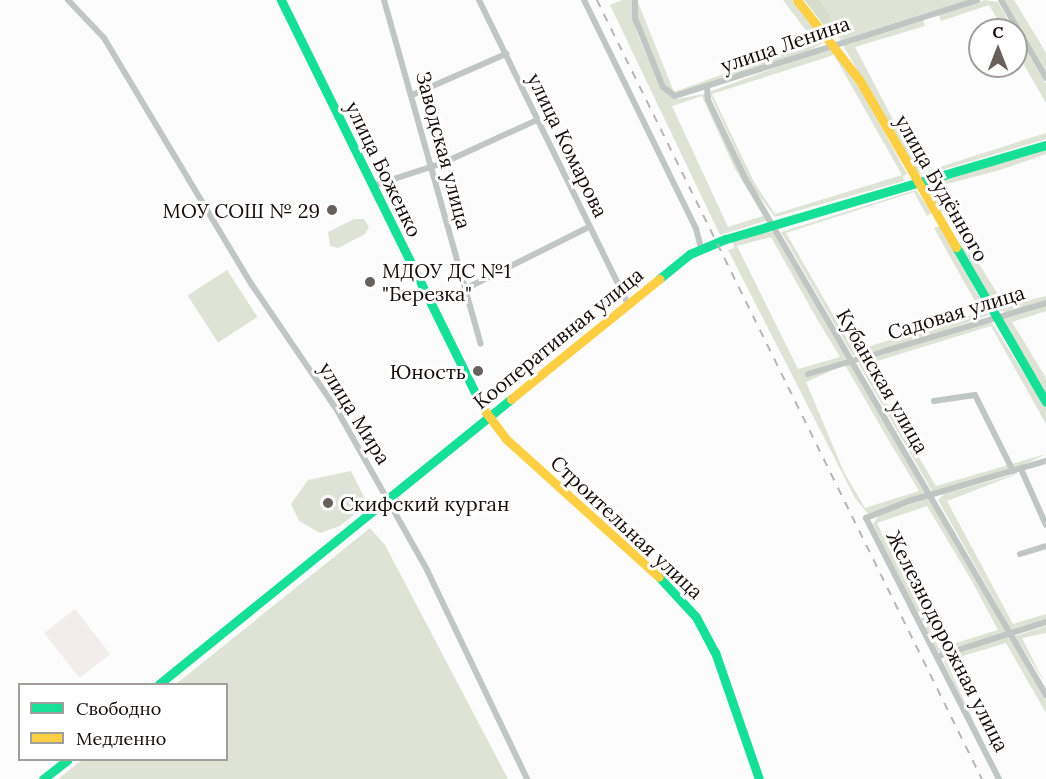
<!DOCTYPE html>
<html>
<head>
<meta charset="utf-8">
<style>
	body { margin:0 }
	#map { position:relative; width:1046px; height:779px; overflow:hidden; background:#fcfcfc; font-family:Lora,serif }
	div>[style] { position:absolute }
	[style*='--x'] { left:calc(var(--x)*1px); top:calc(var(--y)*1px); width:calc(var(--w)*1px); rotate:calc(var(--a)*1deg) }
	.built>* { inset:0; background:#f2edeb; transform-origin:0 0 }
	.green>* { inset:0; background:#dee3d5; transform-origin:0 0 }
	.forest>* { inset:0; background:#d8decc }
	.street>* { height:6px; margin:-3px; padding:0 3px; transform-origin:3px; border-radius:3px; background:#c0c6c4 }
	.fast>* { height:9px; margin:-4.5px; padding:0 4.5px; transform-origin:4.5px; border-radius:4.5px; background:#16e098 }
	.slow>* { height:9px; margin:-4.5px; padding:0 4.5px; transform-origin:4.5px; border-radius:4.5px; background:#ffcf43 }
	.rail>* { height:1.5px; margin-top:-0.75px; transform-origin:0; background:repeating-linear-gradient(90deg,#b4b6b5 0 8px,transparent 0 16px) }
	.dots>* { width:16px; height:16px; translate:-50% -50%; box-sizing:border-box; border:3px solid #fff; border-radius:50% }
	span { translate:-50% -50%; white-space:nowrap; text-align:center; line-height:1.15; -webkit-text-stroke:6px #fff; paint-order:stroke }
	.street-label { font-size:20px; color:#170c08 }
	.poi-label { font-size:20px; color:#170c08 }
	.right { translate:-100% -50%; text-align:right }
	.left { translate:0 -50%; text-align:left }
	.legend { position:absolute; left:18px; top:683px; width:210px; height:78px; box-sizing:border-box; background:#fff; border:2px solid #a29e9c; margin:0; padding:8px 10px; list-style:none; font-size:18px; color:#170c08 }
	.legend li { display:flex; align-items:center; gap:12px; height:30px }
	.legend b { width:30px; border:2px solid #a29e9c }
	.north { position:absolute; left:968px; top:18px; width:60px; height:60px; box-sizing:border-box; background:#fff; border:2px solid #a29e9c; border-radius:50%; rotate:0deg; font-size:16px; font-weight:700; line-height:24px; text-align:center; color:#170c08 }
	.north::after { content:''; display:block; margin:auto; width:21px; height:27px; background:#67605d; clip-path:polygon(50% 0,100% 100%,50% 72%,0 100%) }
</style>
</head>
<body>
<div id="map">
	<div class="built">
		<div style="left:75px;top:609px;width:57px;height:39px;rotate:52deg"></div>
	</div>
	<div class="green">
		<div style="clip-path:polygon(evenodd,622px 0,633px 0,637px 33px,662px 90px,676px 99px,705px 94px,768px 220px,720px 235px,610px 5px,622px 0,702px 96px,734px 167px,763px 216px,728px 227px,672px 106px,702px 96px)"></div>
		<div style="clip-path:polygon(637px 0,674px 92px,814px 41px,783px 0,792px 0,827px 41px,800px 55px,677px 94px,667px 89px,636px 15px)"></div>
		<div style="clip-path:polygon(820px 0,969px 0,841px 40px,825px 27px,832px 18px)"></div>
		<div style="clip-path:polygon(985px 0,998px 2px,1014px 30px,1004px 30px,989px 5px,941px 21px,939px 15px)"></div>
		<div style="clip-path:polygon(1004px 0,1014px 0,1039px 41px,1046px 53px,1046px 72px)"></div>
		<div style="clip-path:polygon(923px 20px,925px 26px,855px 47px,921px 173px,1046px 133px,1046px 139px,928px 174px,921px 174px,914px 170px,843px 45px)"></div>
		<div style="clip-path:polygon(1016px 33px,1046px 84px,1046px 103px,1016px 51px)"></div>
		<div style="clip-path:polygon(evenodd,826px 49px,832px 49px,859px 86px,907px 174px,903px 176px,904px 181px,775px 217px,753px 188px,709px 92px,826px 49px,834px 55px,902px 175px,775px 214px,754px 182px,712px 94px,834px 55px)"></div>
		<div style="clip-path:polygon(1046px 150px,1046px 154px,1000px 170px,932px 188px,946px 212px,940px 211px,929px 193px,930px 185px,939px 181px)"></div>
		<div style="clip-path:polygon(916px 190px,932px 213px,927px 216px,914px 192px,786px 233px,854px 351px,981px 312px,934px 228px,940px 226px,989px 315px,910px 342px,853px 356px,781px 232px)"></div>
		<div style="clip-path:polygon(354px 219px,364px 219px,369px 227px,365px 234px,338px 248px,330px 246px,328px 232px)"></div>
		<div style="clip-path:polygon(evenodd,770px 231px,774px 233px,926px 493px,869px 515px,855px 498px,728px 250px,734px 248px,733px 242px,770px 231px,771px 237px,817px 319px,840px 357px,798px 369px,737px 246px,771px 237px,770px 231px,845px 365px,885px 434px,919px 491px,865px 508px,844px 472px,806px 382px,845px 365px)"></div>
		<div style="clip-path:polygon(968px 246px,1005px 306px,1046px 296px,1046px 301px,1006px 312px,997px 310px,961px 249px)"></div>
		<div style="left:227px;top:270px;width:56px;height:47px;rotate:57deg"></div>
		<div style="clip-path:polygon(1046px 304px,1046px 311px,1012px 322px,1046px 378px,1046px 395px,1002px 318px)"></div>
		<div style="clip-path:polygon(990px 320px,1046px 408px,1046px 424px,991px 326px,864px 365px,936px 486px,1046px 454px,1017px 468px,932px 491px,858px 363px)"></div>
		<div style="clip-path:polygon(351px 471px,365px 499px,356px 513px,340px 526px,320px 533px,299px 521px,291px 504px,308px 480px)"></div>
		<div style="clip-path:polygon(1020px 473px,947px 501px,1013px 624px,1046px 614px,1046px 620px,1012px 631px,938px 500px,944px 494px)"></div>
		<div style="clip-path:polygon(evenodd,930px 498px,1008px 633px,940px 653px,935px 649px,873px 524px,880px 514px,930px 498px,927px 506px,973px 583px,998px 630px,939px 648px,877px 523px,927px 506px)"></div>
		<div style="clip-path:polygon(370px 528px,385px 545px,508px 779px,58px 779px,82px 760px,226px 760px,226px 684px,176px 684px)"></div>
		<div style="clip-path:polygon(1046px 626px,1046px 633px,1022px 638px,1044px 682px,1015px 636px)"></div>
		<div style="clip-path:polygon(1009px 636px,1046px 700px,1046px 713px,1006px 643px,946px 661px,1000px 779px,944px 662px,948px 655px)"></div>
	</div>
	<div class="forest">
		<div style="clip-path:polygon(804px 0,820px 0,832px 18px,830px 23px,825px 27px)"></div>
	</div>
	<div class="street">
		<div style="--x:68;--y:0;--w:52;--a:46.5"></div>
		<div style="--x:104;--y:38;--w:288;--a:59.1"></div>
		<div style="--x:252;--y:285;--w:151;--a:55.8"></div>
		<div style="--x:337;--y:410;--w:184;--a:60.6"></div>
		<div style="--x:427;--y:570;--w:232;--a:64.4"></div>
		<div style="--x:384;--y:0;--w:357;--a:74.3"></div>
		<div style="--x:479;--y:0;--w:339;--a:63.9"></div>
		<div style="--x:584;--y:0;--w:255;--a:63.9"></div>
		<div style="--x:696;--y:229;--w:20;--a:75"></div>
		<div style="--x:635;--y:0;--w:18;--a:90"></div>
		<div style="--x:635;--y:18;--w:74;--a:67.9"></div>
		<div style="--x:663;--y:87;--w:15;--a:37"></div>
		<div style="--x:675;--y:96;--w:317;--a:-17.6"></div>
		<div style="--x:1001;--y:0;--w:90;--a:60"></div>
		<div style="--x:707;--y:88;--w:12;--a:85"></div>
		<div style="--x:708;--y:100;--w:89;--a:64.6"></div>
		<div style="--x:746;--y:180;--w:596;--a:59.78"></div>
		<div style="--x:412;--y:95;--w:103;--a:-23.6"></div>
		<div style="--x:372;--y:186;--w:75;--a:-17.9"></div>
		<div style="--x:443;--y:163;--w:103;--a:-24.6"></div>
		<div style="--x:465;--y:289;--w:139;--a:-26.6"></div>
		<div style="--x:808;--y:374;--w:248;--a:-16.6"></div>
		<div style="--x:934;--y:401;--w:41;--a:-8.3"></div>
		<div style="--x:975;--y:395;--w:85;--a:63.4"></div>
		<div style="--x:1021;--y:469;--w:61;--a:65.9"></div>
		<div style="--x:1020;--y:554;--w:27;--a:-17"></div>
		<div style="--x:939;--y:656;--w:112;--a:-17.6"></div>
		<div style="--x:999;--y:779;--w:293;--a:-117"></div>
		<div style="--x:866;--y:518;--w:46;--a:-21.6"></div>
		<div style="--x:909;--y:501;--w:143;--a:-16.3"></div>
	</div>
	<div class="fast">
		<div style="--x:281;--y:0;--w:454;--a:63.7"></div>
		<div style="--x:956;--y:247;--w:179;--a:59.9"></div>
		<div style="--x:659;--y:279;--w:40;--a:-39"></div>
		<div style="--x:690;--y:254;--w:39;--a:-23"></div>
		<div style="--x:726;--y:239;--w:334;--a:-16.4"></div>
		<div style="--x:659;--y:577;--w:54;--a:47.2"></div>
		<div style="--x:696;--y:617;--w:40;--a:62"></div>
		<div style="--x:715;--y:652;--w:134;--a:70.9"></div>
		<div style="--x:159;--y:684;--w:453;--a:-39"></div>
		<div style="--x:43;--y:779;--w:31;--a:-38"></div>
	</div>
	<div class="slow">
		<div style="--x:797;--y:0;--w:103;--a:52.1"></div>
		<div style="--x:860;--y:81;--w:192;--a:60"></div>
		<div style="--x:511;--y:399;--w:191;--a:-39"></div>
		<div style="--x:482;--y:407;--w:39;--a:53"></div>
		<div style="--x:505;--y:438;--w:207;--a:42.1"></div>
	</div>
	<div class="rail">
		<div style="--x:597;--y:0;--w:869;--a:63.7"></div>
	</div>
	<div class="dots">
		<div style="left:332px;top:210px;background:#67605d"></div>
		<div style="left:370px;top:282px;background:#67605d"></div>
		<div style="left:478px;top:371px;background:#67605d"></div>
		<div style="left:328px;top:503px;background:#67605d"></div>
	</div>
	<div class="street-label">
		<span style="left:785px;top:44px;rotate:-19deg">улица Ленина</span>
		<span style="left:568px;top:145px;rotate:64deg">улица Комарова</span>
		<span style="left:444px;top:150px;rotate:75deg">Заводская улица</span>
		<span style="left:384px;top:169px;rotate:64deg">улица Боженко</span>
		<span style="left:942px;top:188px;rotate:60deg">улица Будённого</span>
		<span style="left:956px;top:312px;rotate:-17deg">Садовая улица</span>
		<span style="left:558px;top:338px;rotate:-39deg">Кооперативная улица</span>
		<span style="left:883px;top:381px;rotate:60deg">Кубанская улица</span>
		<span style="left:355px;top:413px;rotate:58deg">улица Мира</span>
		<span style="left:627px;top:527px;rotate:43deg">Строительная улица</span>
		<span style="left:948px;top:641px;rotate:63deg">Железнодорожная улица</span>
	</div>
	<div class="poi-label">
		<span class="right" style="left:320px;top:210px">МОУ СОШ № 29</span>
		<span class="left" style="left:382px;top:282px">МДОУ ДС №1<br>"Березка"</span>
		<span class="right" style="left:466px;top:371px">Юность</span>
		<span class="left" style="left:340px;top:503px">Скифский курган</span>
	</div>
	<ul class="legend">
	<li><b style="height:8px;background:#16e098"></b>Свободно</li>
	<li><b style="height:8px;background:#ffcf43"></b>Медленно</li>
	</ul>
	<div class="north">С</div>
</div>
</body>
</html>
